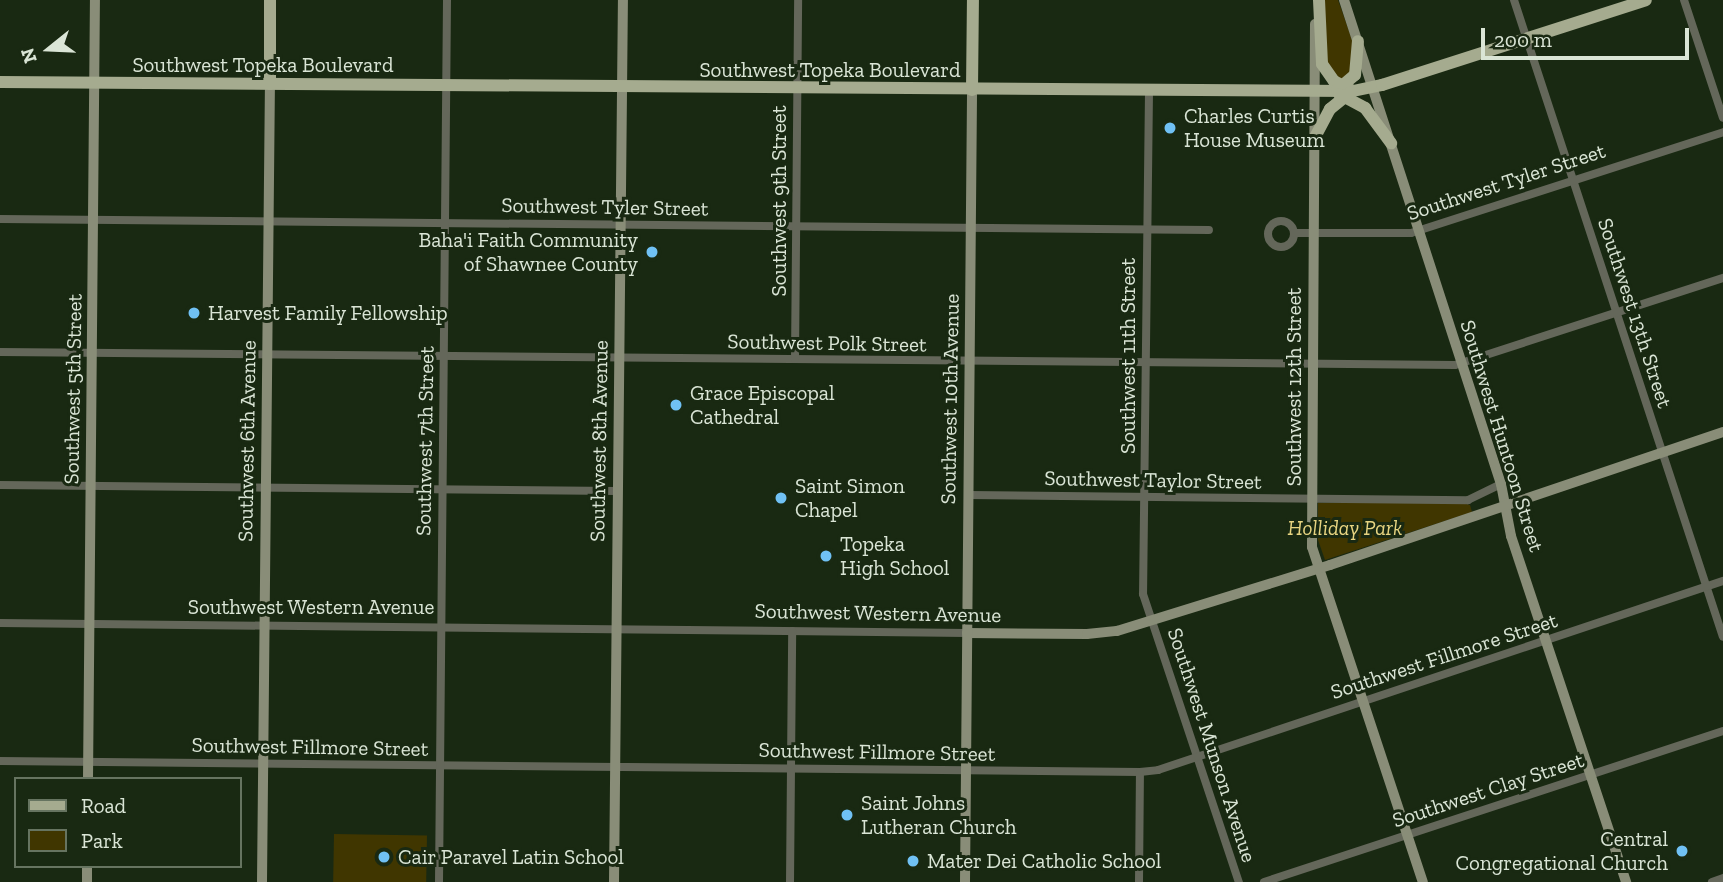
<!DOCTYPE html>
<html>
<head>
<meta charset="utf-8">
<style>
	body { margin:0 }
	#map { position:relative; width:1723px; height:882px; overflow:hidden; background:#192912; font-family:"Zilla Slab",serif }
	div>[style] { position:absolute }
	[style*='--x'] { left:calc(var(--x)*1px); top:calc(var(--y)*1px); width:calc(var(--w)*1px); rotate:calc(var(--a)*1deg) }
	.green>* { inset:0; background:#403600; transform-origin:0 0 }
	.street>* { height:8px; margin:-4px; padding:0 4px; transform-origin:4px; border-radius:4px; background:#64675a }
	.street>.ring { margin:-4px; padding:0; box-sizing:content-box; background:none; border:8px solid #64675a; border-radius:50% }
	.secondary>* { height:10px; margin:-5px; padding:0 5px; transform-origin:5px; border-radius:5px; background:#898d78 }
	.primary>* { height:12px; margin:-6px; padding:0 6px; transform-origin:6px; border-radius:6px; background:#a5ab8f }
	.dots>* { width:19px; height:19px; translate:-50% -50%; box-sizing:border-box; border:4px solid #192912; border-radius:50% }
	span { translate:-50% -50%; white-space:nowrap; text-align:center; line-height:1.15; -webkit-text-stroke:6px #192912; paint-order:stroke }
	.street-label { font-size:21px; color:#dae5d6 }
	.poi-label { font-size:21px; color:#dae5d6 }
	.left { translate:0 -50%; text-align:left }
	.right { translate:-100% -50%; text-align:right }
	.park-label { font-size:21px; color:#e7d481; font-style:italic }
	.legend { position:absolute; left:14px; top:777px; width:228px; height:91px; box-sizing:border-box; background:#192912; border:2px solid #667460; margin:0; padding:9px 12px; list-style:none; font-size:21px; color:#dae5d6 }
	.legend li { display:flex; align-items:center; gap:14px; height:35px }
	.legend b { width:35px; border:2px solid #667460 }
	.north { position:absolute; left:14px; top:14px; width:70px; height:70px; -webkit-text-stroke:5px #192912; paint-order:stroke; rotate:252deg; font-size:19px; font-weight:700; line-height:28px; text-align:center; color:#dae5d6 }
	.north::after { content:''; display:block; margin:auto; width:24px; height:32px; background:#dae5d6; clip-path:polygon(50% 0,100% 100%,50% 72%,0 100%) }
	.scale { position:absolute; left:1481px; top:28px; width:208px; height:32px; box-sizing:border-box; border:4px solid #dae5d6; border-top:0; padding-left:9px; font-size:21px; line-height:24px; white-space:nowrap; color:#dae5d6; -webkit-text-stroke:5px #192912; paint-order:stroke }
</style>
</head>
<body>
<div id="map">
	<div class="green">
		<div style="clip-path:polygon(1322px 0,1338px 0,1355px 48px,1354px 66px,1344px 82px,1326px 66px)"></div>
		<div style="clip-path:polygon(1318px 503px,1463px 503px,1470px 505px,1472px 512px,1325px 560px,1318px 540px)"></div>
		<div style="left:334px;top:834px;width:93px;height:48px;rotate:1deg"></div>
	</div>
	<div class="street">
		<div style="--x:1514;--y:0;--w:670;--a:71.84"></div>
		<div style="--x:1684;--y:0;--w:124;--a:71.7"></div>
		<div style="--x:1149;--y:92;--w:502;--a:90.68"></div>
		<div style="--x:1143;--y:594;--w:304;--a:71.6"></div>
		<div style="--x:0;--y:219;--w:1209;--a:0.52"></div>
		<div class="ring" style="left:1268px;top:221px;width:18px;height:18px"></div>
		<div style="--x:1294;--y:233;--w:117;--a:0"></div>
		<div style="--x:1411;--y:233;--w:328;--a:-17.9"></div>
		<div style="--x:0;--y:352;--w:1455;--a:0.51"></div>
		<div style="--x:1455;--y:365;--w:282;--a:-18"></div>
		<div style="--x:795;--y:359;--w:359;--a:-89.5"></div>
		<div style="--x:0;--y:485;--w:617;--a:0.56"></div>
		<div style="--x:969;--y:495;--w:499;--a:0.6"></div>
		<div style="--x:1468;--y:500;--w:37;--a:-26"></div>
		<div style="--x:0;--y:623;--w:967;--a:0.59"></div>
		<div style="--x:0;--y:761;--w:1140;--a:0.55"></div>
		<div style="--x:1140;--y:772;--w:18;--a:-6"></div>
		<div style="--x:1158;--y:770;--w:596;--a:-18.5"></div>
		<div style="--x:439;--y:882;--w:882;--a:-89.48"></div>
		<div style="--x:790;--y:882;--w:251;--a:-89.5"></div>
		<div style="--x:1139;--y:882;--w:110;--a:-89.5"></div>
		<div style="--x:1264;--y:882;--w:483;--a:-18.2"></div>
		<div style="--x:1712;--y:882;--w:12;--a:-20"></div>
	</div>
	<div class="secondary">
		<div style="--x:1344;--y:0;--w:509;--a:72.03"></div>
		<div style="--x:1501;--y:484;--w:53;--a:79.1"></div>
		<div style="--x:1511;--y:536;--w:365;--a:71.6"></div>
		<div style="--x:1315;--y:24;--w:523;--a:90.33"></div>
		<div style="--x:1312;--y:547;--w:353;--a:71.7"></div>
		<div style="--x:967;--y:633;--w:120;--a:0.5"></div>
		<div style="--x:1087;--y:634;--w:30;--a:-6"></div>
		<div style="--x:1117;--y:631;--w:223;--a:-17.2"></div>
		<div style="--x:1330;--y:565;--w:415;--a:-18.7"></div>
		<div style="--x:88;--y:779;--w:779;--a:-89.49"></div>
		<div style="--x:87;--y:882;--w:16;--a:-90"></div>
		<div style="--x:262;--y:882;--w:798;--a:-89.43"></div>
		<div style="--x:614;--y:882;--w:882;--a:-89.42"></div>
		<div style="--x:965;--y:882;--w:792;--a:-89.49"></div>
	</div>
	<div class="primary">
		<div style="--x:1319;--y:0;--w:64;--a:87.3"></div>
		<div style="--x:1322;--y:64;--w:21;--a:55"></div>
		<div style="--x:1334;--y:81;--w:19;--a:28"></div>
		<div style="--x:0;--y:82;--w:1353;--a:0.38"></div>
		<div style="--x:1353;--y:91;--w:30;--a:-12"></div>
		<div style="--x:1382;--y:85;--w:277;--a:-17.8"></div>
		<div style="--x:270;--y:84;--w:84;--a:-90"></div>
		<div style="--x:972;--y:90;--w:90;--a:-89.4"></div>
		<div style="--x:1337;--y:90;--w:23;--a:-40"></div>
		<div style="--x:1355;--y:75;--w:34;--a:-85"></div>
		<div style="--x:1339;--y:94;--w:30;--a:28"></div>
		<div style="--x:1365;--y:108;--w:44;--a:53.4"></div>
		<div style="--x:1314;--y:139;--w:34;--a:-62"></div>
		<div style="--x:1330;--y:109;--w:26;--a:-39"></div>
	</div>
	<div class="dots">
		<div style="left:1170px;top:128px;background:#70c1f4"></div>
		<div style="left:652px;top:252px;background:#70c1f4"></div>
		<div style="left:194px;top:313px;background:#70c1f4"></div>
		<div style="left:676px;top:405px;background:#70c1f4"></div>
		<div style="left:781px;top:498px;background:#70c1f4"></div>
		<div style="left:826px;top:556px;background:#70c1f4"></div>
		<div style="left:847px;top:815px;background:#70c1f4"></div>
		<div style="left:1682px;top:851px;background:#70c1f4"></div>
		<div style="left:384px;top:857px;background:#70c1f4"></div>
		<div style="left:913px;top:861px;background:#70c1f4"></div>
	</div>
	<div class="street-label">
		<span style="left:263px;top:65px">Southwest Topeka Boulevard</span>
		<span style="left:830px;top:70px">Southwest Topeka Boulevard</span>
		<span style="left:1506px;top:182px;rotate:-18deg">Southwest Tyler Street</span>
		<span style="left:779px;top:201px;rotate:-90deg">Southwest 9th Street</span>
		<span style="left:605px;top:207px;rotate:1deg">Southwest Tyler Street</span>
		<span style="left:1635px;top:313px;rotate:72deg">Southwest 13th Street</span>
		<span style="left:827px;top:343px;rotate:1deg">Southwest Polk Street</span>
		<span style="left:1128px;top:356px;rotate:-90deg">Southwest 11th Street</span>
		<span style="left:1294px;top:387px;rotate:-90deg">Southwest 12th Street</span>
		<span style="left:73px;top:389px;rotate:-89deg">Southwest 5th Street</span>
		<span style="left:950px;top:399px;rotate:-89deg">Southwest 10th Avenue</span>
		<span style="left:1502px;top:436px;rotate:73deg">Southwest Huntoon Street</span>
		<span style="left:247px;top:441px;rotate:-89deg">Southwest 6th Avenue</span>
		<span style="left:425px;top:441px;rotate:-89deg">Southwest 7th Street</span>
		<span style="left:599px;top:441px;rotate:-89deg">Southwest 8th Avenue</span>
		<span style="left:1153px;top:480px;rotate:1deg">Southwest Taylor Street</span>
		<span style="left:311px;top:607px">Southwest Western Avenue</span>
		<span style="left:878px;top:613px;rotate:1deg">Southwest Western Avenue</span>
		<span style="left:1444px;top:656px;rotate:-18deg">Southwest Fillmore Street</span>
		<span style="left:1212px;top:745px;rotate:72deg">Southwest Munson Avenue</span>
		<span style="left:310px;top:747px;rotate:1deg">Southwest Fillmore Street</span>
		<span style="left:877px;top:752px;rotate:1deg">Southwest Fillmore Street</span>
		<span style="left:1488px;top:790px;rotate:-18deg">Southwest Clay Street</span>
	</div>
	<div class="poi-label">
		<span class="left" style="left:1184px;top:128px">Charles Curtis<br>House Museum</span>
		<span class="right" style="left:638px;top:252px">Baha'i Faith Community<br>of Shawnee County</span>
		<span class="left" style="left:208px;top:313px">Harvest Family Fellowship</span>
		<span class="left" style="left:690px;top:405px">Grace Episcopal<br>Cathedral</span>
		<span class="left" style="left:795px;top:498px">Saint Simon<br>Chapel</span>
		<span class="left" style="left:840px;top:556px">Topeka<br>High School</span>
		<span class="left" style="left:861px;top:815px">Saint Johns<br>Lutheran Church</span>
		<span class="right" style="left:1668px;top:851px">Central<br>Congregational Church</span>
		<span class="left" style="left:398px;top:857px">Cair Paravel Latin School</span>
		<span class="left" style="left:927px;top:861px">Mater Dei Catholic School</span>
	</div>
	<div class="park-label">
		<span style="left:1345px;top:528px">Holliday Park</span>
	</div>
	<ul class="legend">
	<li><b style="height:9px;background:#a5ab8f"></b>Road</li>
	<li><b style="height:19px;background:#403600"></b>Park</li>
	</ul>
	<div class="north">N</div>
	<div class="scale">200 m</div>
</div>
</body>
</html>
